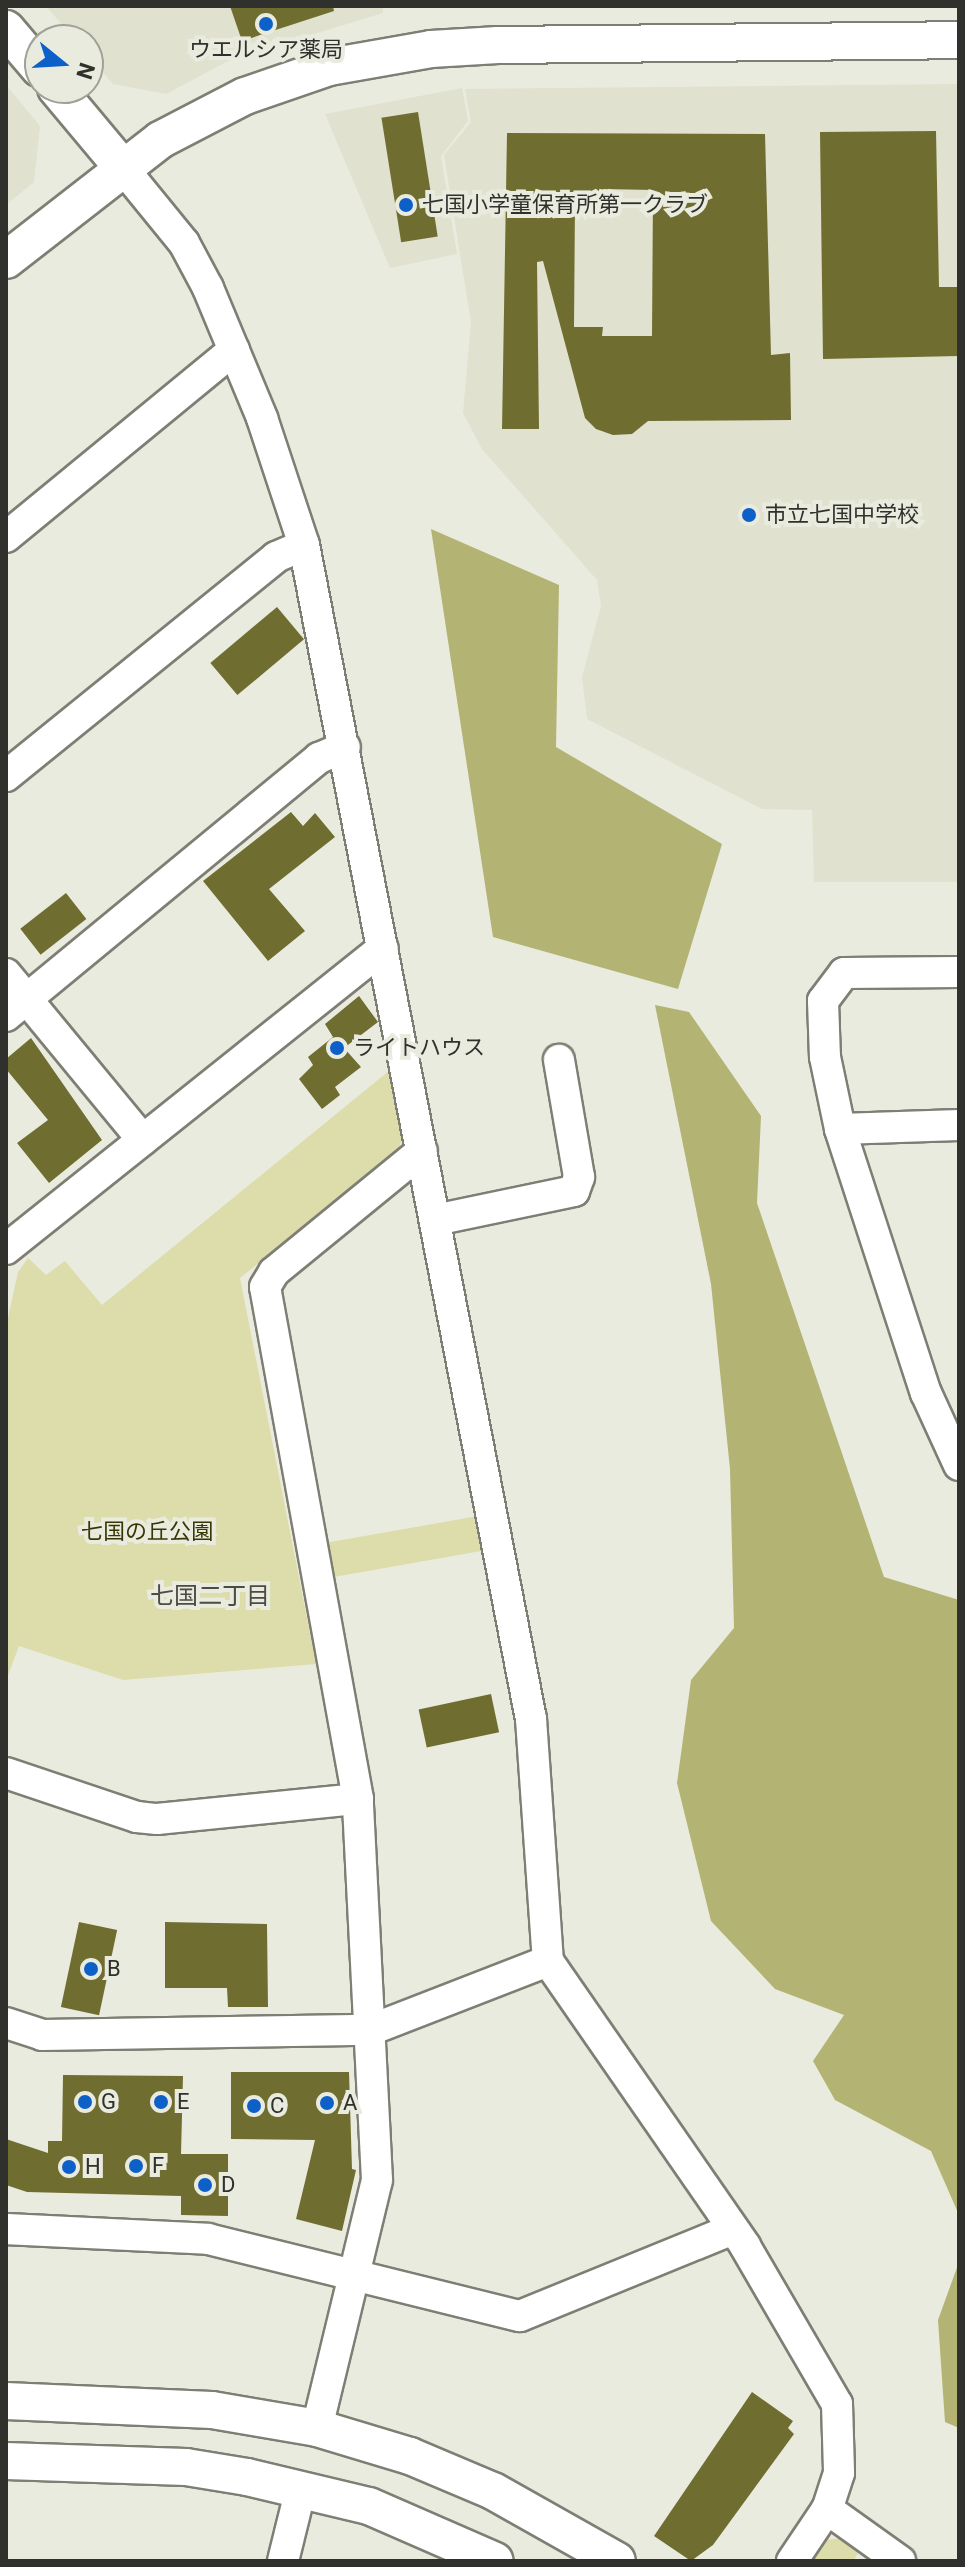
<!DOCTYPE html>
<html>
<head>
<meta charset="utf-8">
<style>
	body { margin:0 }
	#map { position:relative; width:965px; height:2567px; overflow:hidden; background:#eaebdf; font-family:Roboto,"Noto Sans JP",sans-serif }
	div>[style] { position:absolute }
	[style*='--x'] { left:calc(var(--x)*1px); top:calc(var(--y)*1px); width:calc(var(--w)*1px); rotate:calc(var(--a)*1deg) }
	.built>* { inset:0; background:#e0e1ce }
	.green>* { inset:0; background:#dcddaa; transform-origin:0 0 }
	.forest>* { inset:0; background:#b3b373 }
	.building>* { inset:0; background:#6f6e30; transform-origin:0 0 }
	.roads { filter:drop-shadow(2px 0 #7e7e74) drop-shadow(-2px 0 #7e7e74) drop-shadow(0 2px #7e7e74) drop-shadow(0 -2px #7e7e74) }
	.minor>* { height:30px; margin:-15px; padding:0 15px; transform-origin:15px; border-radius:15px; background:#fff }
	.tertiary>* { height:36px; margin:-18px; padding:0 18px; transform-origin:18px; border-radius:18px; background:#fff }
	.dots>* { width:22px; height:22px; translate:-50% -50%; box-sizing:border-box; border:4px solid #eaebdf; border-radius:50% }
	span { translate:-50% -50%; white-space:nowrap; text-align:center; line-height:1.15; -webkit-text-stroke:8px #eaebdf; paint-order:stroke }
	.poi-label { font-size:22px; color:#30312c }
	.left { translate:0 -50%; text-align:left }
	.park-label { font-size:22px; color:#383703 }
	.neighbourhood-label { font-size:24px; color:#4c4c43 }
	.frame { position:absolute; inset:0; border:8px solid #30312c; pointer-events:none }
	.north { position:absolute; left:24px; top:24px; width:80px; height:80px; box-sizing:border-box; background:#eaebdf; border:2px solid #a0a197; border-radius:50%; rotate:108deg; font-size:22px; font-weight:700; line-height:32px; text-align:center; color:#30312c }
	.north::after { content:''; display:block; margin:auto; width:28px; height:36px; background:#0e60c9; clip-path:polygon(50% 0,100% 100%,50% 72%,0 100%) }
</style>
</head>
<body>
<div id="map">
	<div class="built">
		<div style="clip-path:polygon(46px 6px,383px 6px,383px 13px,232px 59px,166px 94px,113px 84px,88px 55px,88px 40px,75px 40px)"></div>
		<div style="clip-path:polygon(959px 84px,959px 882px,814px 882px,812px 810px,762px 809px,587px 719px,582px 677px,601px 606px,597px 580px,482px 449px,463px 413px,471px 322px,444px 155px,471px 122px,465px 89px)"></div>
		<div style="clip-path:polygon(6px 85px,40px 126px,34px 182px,6px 205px)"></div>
		<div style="clip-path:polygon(462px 88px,468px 121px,441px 156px,457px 254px,390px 268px,325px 114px)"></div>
	</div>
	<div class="green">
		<div style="clip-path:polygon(390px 1070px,404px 1133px,398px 1151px,240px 1278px,316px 1664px,123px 1680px,19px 1646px,6px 1681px,6px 1327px,18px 1272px,28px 1258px,46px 1275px,65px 1261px,102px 1305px)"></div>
		<div style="left:478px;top:1516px;width:35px;height:160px;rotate:80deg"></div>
		<div style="clip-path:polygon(845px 2538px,861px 2549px,853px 2561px,810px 2561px,824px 2540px)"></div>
	</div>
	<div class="forest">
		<div style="clip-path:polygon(431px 529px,559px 585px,556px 747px,722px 844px,678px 989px,493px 937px)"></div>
		<div style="clip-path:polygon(655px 1005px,689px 1012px,761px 1116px,757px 1203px,884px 1577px,959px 1600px,959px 2215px,931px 2151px,835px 2100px,813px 2061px,844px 2015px,775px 1989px,711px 1921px,677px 1783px,691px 1680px,734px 1628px,730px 1469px,711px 1284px)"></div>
		<div style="clip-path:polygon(959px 2262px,959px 2428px,945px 2422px,938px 2320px)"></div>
	</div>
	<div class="building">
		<div style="clip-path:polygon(230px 6px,333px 6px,334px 11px,242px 41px)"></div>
		<div style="left:418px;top:112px;width:126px;height:37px;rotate:81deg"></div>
		<div style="clip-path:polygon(936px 131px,939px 287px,959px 287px,959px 356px,823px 359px,820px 132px)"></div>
		<div style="clip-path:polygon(evenodd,507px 133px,765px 134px,771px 355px,790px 353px,791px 420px,648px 421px,632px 434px,613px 435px,596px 429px,585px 418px,543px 261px,537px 262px,539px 429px,502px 429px,507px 133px,603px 189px,653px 190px,652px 336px,602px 336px,603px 327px,574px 327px,575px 201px,603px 200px,603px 189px)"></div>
		<div style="left:277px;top:607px;width:42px;height:87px;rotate:50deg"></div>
		<div style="clip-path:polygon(291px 812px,303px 826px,315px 813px,335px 837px,269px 889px,305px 931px,268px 961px,203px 881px)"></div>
		<div style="left:66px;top:893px;width:33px;height:58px;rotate:52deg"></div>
		<div style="clip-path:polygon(359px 996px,378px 1022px,344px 1048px,361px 1067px,335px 1087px,340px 1095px,322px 1109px,299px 1079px,313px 1065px,308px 1057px,333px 1037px,325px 1024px)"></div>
		<div style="clip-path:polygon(31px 1038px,102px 1140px,49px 1183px,17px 1143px,48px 1120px,6px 1069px,6px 1059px)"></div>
		<div style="left:491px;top:1694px;width:39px;height:74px;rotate:78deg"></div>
		<div style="left:79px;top:1922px;width:39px;height:87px;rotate:12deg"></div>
		<div style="clip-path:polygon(165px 1922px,267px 1924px,268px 2007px,228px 2007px,227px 1988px,165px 1988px)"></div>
		<div style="clip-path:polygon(231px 2072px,349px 2072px,352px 2169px,356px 2170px,342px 2231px,296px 2219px,315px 2140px,231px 2139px)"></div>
		<div style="clip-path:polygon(63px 2075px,183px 2076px,181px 2154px,228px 2154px,228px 2216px,181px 2215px,181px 2196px,27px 2192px,6px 2185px,6px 2139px,48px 2153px,48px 2141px,62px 2141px)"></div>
		<div style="clip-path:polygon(752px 2392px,793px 2421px,788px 2428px,794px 2434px,713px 2545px,691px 2561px,654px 2536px)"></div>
	</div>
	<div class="roads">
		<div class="minor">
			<div style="--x:122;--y:167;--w:98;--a:50.8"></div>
			<div style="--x:184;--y:243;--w:51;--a:61.9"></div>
			<div style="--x:208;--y:288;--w:141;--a:67.4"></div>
			<div style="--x:262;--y:418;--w:134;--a:71.7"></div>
			<div style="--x:304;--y:545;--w:1196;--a:79.06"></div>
			<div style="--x:531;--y:1719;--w:243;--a:86"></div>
			<div style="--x:548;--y:1961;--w:346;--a:55.3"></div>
			<div style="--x:745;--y:2246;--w:183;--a:59.8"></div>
			<div style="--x:837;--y:2404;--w:69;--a:88.3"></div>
			<div style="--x:839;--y:2473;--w:38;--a:108"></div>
			<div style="--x:827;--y:2509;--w:63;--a:123.9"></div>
			<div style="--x:6;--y:537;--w:295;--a:-39.4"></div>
			<div style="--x:6;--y:776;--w:348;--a:-39"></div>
			<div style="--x:276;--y:557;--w:30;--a:-23"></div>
			<div style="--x:959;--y:972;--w:115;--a:179.5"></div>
			<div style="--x:844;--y:973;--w:35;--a:127"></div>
			<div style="--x:823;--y:1001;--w:56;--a:88"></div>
			<div style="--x:825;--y:1057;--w:74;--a:78.2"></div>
			<div style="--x:840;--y:1129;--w:278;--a:72"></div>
			<div style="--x:926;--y:1393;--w:79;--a:65.4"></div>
			<div style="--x:6;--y:974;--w:215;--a:50.5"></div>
			<div style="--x:6;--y:1016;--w:406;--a:-39.5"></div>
			<div style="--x:319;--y:758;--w:28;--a:-23"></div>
			<div style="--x:840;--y:1129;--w:119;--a:-1.9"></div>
			<div style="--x:435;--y:1220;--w:142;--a:-11.8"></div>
			<div style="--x:574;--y:1191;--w:15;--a:-70"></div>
			<div style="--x:579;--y:1177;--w:119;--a:-99.7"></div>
			<div style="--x:6;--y:1249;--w:482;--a:-38.6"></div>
			<div style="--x:6;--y:1773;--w:138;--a:18.6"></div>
			<div style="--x:137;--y:1817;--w:20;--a:6"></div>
			<div style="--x:157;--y:1819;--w:202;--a:-5.7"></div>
			<div style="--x:6;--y:2023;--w:38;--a:18"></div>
			<div style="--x:42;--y:2035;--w:328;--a:-0.9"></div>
			<div style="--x:370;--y:2030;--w:191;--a:-21.2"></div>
			<div style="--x:6;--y:2229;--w:202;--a:2.8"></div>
			<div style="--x:208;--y:2239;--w:321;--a:13.9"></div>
			<div style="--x:520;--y:2316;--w:230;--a:-22.2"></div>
			<div style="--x:317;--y:2428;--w:255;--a:-76.4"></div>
			<div style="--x:377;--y:2180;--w:381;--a:-92.9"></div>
			<div style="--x:358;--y:1799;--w:520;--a:-100.29"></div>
			<div style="--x:265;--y:1287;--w:17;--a:-59"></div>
			<div style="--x:274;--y:1272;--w:191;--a:-39.3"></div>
			<div style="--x:827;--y:2509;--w:90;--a:35.5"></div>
			<div style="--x:283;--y:2561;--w:75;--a:-76.1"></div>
		</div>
		<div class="tertiary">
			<div style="--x:6;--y:29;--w:52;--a:49.6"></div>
			<div style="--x:56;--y:88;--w:103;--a:50.1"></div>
			<div style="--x:6;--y:260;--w:195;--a:-37.9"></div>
			<div style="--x:160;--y:140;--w:96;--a:-27.4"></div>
			<div style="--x:245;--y:96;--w:89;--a:-19"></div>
			<div style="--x:329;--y:67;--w:104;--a:-10"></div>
			<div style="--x:431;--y:49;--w:67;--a:-3.4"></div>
			<div style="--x:498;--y:45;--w:461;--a:-0.6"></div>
			<div style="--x:6;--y:2401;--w:206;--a:2.5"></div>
			<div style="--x:212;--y:2410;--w:107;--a:9.7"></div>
			<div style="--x:317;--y:2428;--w:97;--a:16.8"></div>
			<div style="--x:410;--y:2456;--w:90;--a:22.9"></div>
			<div style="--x:493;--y:2491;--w:142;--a:29.4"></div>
			<div style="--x:6;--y:2461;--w:180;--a:1.9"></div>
			<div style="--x:186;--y:2467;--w:62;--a:9.3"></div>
			<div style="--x:247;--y:2477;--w:125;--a:13.4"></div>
			<div style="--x:369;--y:2506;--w:137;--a:23.6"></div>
		</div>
	</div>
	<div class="dots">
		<div style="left:266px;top:24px;background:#0e60c9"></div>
		<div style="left:406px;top:205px;background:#0e60c9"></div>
		<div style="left:749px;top:515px;background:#0e60c9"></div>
		<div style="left:337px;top:1048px;background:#0e60c9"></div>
		<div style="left:91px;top:1969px;background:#0e60c9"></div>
		<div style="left:85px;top:2102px;background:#0e60c9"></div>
		<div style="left:161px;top:2102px;background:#0e60c9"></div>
		<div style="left:327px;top:2103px;background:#0e60c9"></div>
		<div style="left:254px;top:2106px;background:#0e60c9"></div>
		<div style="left:136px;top:2166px;background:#0e60c9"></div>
		<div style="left:69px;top:2167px;background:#0e60c9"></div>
		<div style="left:205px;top:2185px;background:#0e60c9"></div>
	</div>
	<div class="poi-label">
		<span style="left:266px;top:50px">ウエルシア薬局</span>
		<span class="left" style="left:422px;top:205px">七国小学童保育所第一クラブ</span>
		<span class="left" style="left:765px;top:515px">市立七国中学校</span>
		<span class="left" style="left:353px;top:1048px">ライトハウス</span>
		<span class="left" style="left:107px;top:1969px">B</span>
		<span class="left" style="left:101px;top:2102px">G</span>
		<span class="left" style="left:177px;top:2102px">E</span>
		<span class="left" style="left:343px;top:2103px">A</span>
		<span class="left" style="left:270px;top:2106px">C</span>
		<span class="left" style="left:152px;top:2166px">F</span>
		<span class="left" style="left:85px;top:2167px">H</span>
		<span class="left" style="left:221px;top:2185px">D</span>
	</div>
	<div class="park-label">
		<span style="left:147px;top:1532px">七国の丘公園</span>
	</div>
	<div class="neighbourhood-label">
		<span style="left:210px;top:1597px">七国二丁目</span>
	</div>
	<div class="frame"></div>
	<div class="north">N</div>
</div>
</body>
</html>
